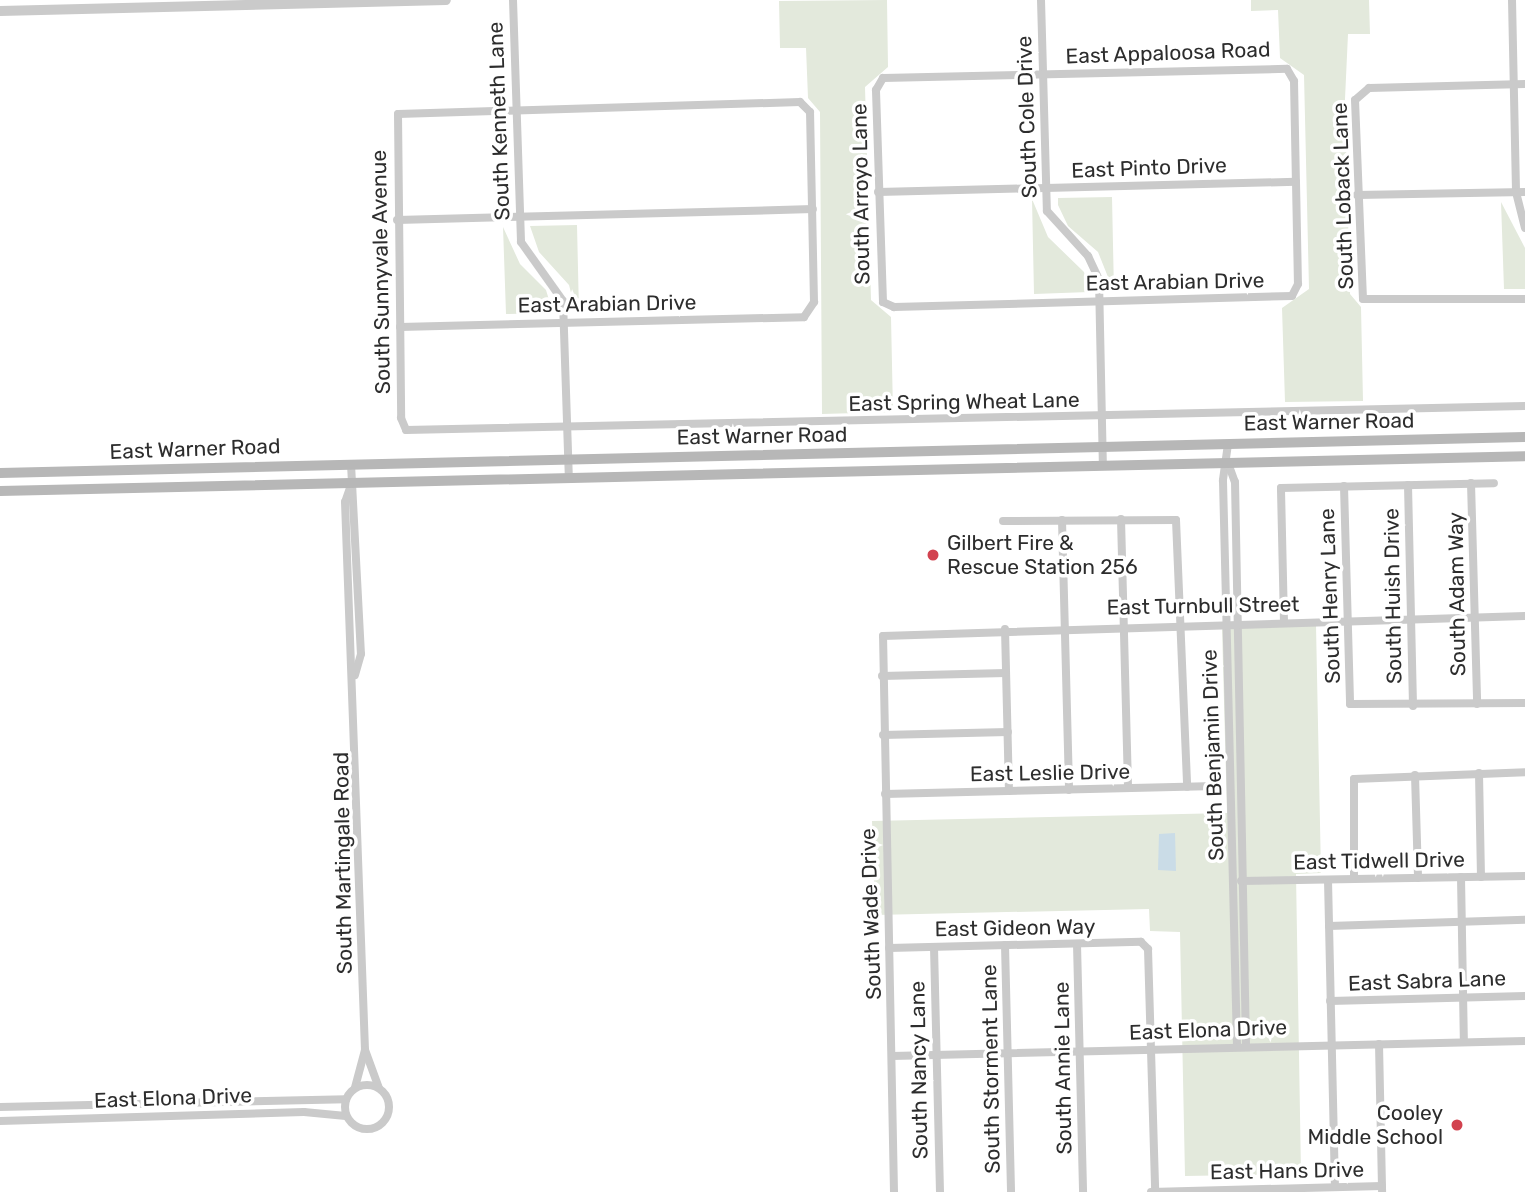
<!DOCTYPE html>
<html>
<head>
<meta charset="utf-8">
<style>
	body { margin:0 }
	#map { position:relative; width:1525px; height:1192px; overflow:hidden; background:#fff; font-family:Rubik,sans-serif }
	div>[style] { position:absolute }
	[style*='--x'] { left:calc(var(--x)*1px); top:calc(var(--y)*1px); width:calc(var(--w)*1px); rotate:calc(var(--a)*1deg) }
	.green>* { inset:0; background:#e3e9dc }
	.water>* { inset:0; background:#cadce7 }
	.minor>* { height:8px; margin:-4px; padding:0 4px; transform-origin:4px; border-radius:4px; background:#cacaca }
	.minor>.ring { margin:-4px; padding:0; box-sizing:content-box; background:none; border:8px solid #cacaca; border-radius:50% }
	.tertiary>* { height:10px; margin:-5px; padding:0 5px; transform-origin:5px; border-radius:5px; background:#cacaca }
	.secondary>* { height:10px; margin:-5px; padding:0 5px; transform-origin:5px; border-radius:5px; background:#b7b7b7 }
	.dots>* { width:19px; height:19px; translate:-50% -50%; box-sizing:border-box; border:4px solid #fff; border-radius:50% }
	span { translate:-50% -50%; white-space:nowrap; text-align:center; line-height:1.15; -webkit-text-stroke:7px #fff; paint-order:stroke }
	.street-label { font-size:21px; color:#2d2d2d }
	.poi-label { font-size:21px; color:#2d2d2d }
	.left { translate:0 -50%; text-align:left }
	.right { translate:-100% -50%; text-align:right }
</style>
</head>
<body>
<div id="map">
	<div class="green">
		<div style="clip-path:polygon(887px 0,888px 67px,865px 87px,871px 300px,891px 317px,893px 412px,822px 414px,820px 112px,808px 98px,806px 48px,780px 48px,779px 1px)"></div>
		<div style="clip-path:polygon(1251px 0,1369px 0,1370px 34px,1348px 34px,1345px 99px,1350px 294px,1361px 307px,1363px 401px,1285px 402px,1282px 308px,1309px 289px,1304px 75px,1280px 58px,1278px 10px,1251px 11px)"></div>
		<div style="clip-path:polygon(1112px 197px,1114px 292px,1098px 252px,1068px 226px,1058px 205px,1058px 198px)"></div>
		<div style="clip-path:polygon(1032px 199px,1048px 237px,1084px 272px,1089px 292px,1034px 294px)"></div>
		<div style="clip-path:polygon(1501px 202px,1525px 248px,1525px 289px,1504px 289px)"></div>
		<div style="clip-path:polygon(577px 225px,579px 312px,576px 312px,569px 285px,539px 252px,530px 226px)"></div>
		<div style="clip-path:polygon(503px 227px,520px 264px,546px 290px,553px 313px,506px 314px)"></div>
		<div style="clip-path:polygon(1316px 625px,1321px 873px,1296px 874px,1301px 1174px,1185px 1176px,1180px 932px,1150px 931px,1149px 909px,875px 915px,872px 821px,1227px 813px,1222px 628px)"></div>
	</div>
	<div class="water">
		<div style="clip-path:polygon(1175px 833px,1176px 871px,1158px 870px,1159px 834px)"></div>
	</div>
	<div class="minor">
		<div style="--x:513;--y:0;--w:242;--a:88.1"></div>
		<div style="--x:521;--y:242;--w:72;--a:54.6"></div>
		<div style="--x:563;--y:301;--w:177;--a:88.1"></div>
		<div style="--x:1041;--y:0;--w:211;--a:88.4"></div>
		<div style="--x:1047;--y:211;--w:61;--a:47.7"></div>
		<div style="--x:1088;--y:256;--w:26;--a:65"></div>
		<div style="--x:1099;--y:280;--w:185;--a:88.8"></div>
		<div style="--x:1512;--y:0;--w:192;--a:88.8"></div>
		<div style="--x:1516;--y:192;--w:37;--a:76"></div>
		<div style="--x:1287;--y:69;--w:14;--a:60"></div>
		<div style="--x:1294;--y:81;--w:101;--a:88.9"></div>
		<div style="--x:1296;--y:182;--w:102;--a:88.9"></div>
		<div style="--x:1298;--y:284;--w:13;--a:117"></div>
		<div style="--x:1292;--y:296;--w:398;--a:178.4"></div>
		<div style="--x:894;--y:307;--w:12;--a:-156"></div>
		<div style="--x:883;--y:302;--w:212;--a:-91.9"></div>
		<div style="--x:876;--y:90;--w:14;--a:-60"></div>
		<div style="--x:883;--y:78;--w:404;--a:-1.3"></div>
		<div style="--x:1525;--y:84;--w:156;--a:178.5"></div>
		<div style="--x:1369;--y:88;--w:18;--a:139"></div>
		<div style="--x:1355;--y:100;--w:199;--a:87.7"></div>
		<div style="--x:1363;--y:299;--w:162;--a:0"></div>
		<div style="--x:878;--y:192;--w:418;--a:-1.4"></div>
		<div style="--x:1357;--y:195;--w:168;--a:-1"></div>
		<div style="--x:397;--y:220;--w:416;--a:-1.5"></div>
		<div style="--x:400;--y:327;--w:404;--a:-1.4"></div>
		<div style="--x:804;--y:317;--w:18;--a:-56"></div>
		<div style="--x:814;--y:302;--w:190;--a:-91.2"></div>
		<div style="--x:810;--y:112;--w:14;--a:-135"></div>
		<div style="--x:800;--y:102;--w:402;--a:178.3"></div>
		<div style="--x:398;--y:114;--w:304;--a:89.4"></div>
		<div style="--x:401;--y:418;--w:13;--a:67"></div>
		<div style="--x:406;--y:430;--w:1119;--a:-1.23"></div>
		<div style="--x:1228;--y:444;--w:37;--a:98"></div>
		<div style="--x:1223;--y:481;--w:566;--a:88.58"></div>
		<div style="--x:1228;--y:463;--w:20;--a:70"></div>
		<div style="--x:1235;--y:482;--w:565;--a:88.88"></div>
		<div style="--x:351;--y:464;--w:190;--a:87"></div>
		<div style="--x:361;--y:654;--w:22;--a:106"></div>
		<div style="--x:352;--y:482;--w:21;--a:109"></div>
		<div style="--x:345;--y:502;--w:548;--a:87.91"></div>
		<div style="--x:365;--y:1050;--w:39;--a:105"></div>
		<div style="--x:1471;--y:483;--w:221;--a:88.4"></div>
		<div style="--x:1408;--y:485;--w:221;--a:88.7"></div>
		<div style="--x:1344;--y:486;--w:218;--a:88.4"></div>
		<div style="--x:1350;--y:704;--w:175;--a:-0.3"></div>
		<div style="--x:1121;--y:519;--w:269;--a:88.5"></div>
		<div style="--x:1062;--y:520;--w:270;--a:88.5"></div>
		<div style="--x:1003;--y:521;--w:173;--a:-0.3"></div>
		<div style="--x:1176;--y:520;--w:267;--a:87.6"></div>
		<div style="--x:1284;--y:622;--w:134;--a:-91.3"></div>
		<div style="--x:1281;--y:488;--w:213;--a:-1.3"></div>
		<div style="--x:1005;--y:629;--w:162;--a:88.6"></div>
		<div style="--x:882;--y:676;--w:124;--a:-1.4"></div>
		<div style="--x:883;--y:735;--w:125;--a:-1.4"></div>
		<div style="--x:1479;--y:773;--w:104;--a:88.9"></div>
		<div style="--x:1415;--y:775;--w:103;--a:88.3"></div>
		<div style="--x:885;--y:794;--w:331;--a:-1.4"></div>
		<div style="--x:1461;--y:877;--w:165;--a:89"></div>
		<div style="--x:1354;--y:879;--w:100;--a:-90"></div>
		<div style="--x:1354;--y:779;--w:171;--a:-2.3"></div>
		<div style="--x:1328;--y:880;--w:307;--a:88.7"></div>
		<div style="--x:1241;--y:881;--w:284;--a:-1"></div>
		<div style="--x:1329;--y:926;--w:196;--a:-1.8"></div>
		<div style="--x:1077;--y:944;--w:248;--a:88.6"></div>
		<div style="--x:1005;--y:945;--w:247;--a:88.6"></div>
		<div style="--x:934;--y:947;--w:245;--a:88.6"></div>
		<div style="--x:889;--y:948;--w:252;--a:-1.4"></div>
		<div style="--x:1141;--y:942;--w:10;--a:45"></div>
		<div style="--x:1148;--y:949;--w:243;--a:88.3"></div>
		<div style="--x:1330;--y:1001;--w:195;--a:-1.5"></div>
		<div style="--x:1379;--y:1044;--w:148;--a:88.8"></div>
		<div style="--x:365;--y:1050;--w:40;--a:69.8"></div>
		<div style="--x:892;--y:1056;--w:633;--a:-1.36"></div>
		<div class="ring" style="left:345px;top:1085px;width:36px;height:36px"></div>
		<div style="--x:0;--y:1107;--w:346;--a:-1.3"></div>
		<div style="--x:0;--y:1121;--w:304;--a:-1.7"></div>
		<div style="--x:304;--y:1112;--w:42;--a:5.4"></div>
		<div style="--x:894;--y:1192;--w:556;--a:-91.13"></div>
		<div style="--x:883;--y:636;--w:642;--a:-1.78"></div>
		<div style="--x:1151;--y:1192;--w:231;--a:-1.5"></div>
	</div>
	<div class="tertiary">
		<div style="--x:0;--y:11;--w:446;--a:-1.4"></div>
	</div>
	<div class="secondary">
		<div style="--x:0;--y:473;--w:1525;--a:-1.35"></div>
		<div style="--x:0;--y:491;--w:1525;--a:-1.31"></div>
	</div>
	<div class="dots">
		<div style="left:933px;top:555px;background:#d2424f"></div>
		<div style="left:1457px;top:1125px;background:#d2424f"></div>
	</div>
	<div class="street-label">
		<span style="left:1168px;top:53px;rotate:-2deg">East Appaloosa Road</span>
		<span style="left:1027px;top:117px;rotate:-92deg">South Cole Drive</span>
		<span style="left:499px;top:121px;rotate:-92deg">South Kenneth Lane</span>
		<span style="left:1149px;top:168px;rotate:-2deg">East Pinto Drive</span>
		<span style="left:861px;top:194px;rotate:-91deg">South Arroyo Lane</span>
		<span style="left:1343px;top:196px;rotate:-92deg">South Loback Lane</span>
		<span style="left:381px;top:272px;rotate:-91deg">South Sunnyvale Avenue</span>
		<span style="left:1175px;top:282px;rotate:-1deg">East Arabian Drive</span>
		<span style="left:607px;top:304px;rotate:-1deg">East Arabian Drive</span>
		<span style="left:964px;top:402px;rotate:-1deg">East Spring Wheat Lane</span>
		<span style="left:1329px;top:422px;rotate:-1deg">East Warner Road</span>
		<span style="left:762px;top:436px;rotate:-1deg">East Warner Road</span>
		<span style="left:195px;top:449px;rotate:-2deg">East Warner Road</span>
		<span style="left:1457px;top:594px;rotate:-91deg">South Adam Way</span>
		<span style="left:1330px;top:596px;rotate:-92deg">South Henry Lane</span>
		<span style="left:1393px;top:596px;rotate:-91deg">South Huish Drive</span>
		<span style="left:1203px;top:606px;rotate:-1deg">East Turnbull Street</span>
		<span style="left:1213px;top:755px;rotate:-92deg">South Benjamin Drive</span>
		<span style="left:1050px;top:773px;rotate:-1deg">East Leslie Drive</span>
		<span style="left:1379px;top:861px;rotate:-1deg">East Tidwell Drive</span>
		<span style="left:343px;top:863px;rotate:-91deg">South Martingale Road</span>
		<span style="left:871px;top:914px;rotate:-92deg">South Wade Drive</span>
		<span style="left:1015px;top:928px;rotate:-1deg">East Gideon Way</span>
		<span style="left:1427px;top:981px;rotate:-2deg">East Sabra Lane</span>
		<span style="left:1208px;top:1030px;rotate:-2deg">East Elona Drive</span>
		<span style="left:1063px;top:1068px;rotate:-91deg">South Annie Lane</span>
		<span style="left:991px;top:1069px;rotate:-91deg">South Storment Lane</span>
		<span style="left:919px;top:1070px;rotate:-91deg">South Nancy Lane</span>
		<span style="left:173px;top:1098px;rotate:-2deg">East Elona Drive</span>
		<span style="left:1287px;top:1171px;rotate:-1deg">East Hans Drive</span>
	</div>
	<div class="poi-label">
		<span class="left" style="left:947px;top:555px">Gilbert Fire &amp;<br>Rescue Station 256</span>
		<span class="right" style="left:1443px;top:1125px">Cooley<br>Middle School</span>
	</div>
</div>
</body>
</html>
